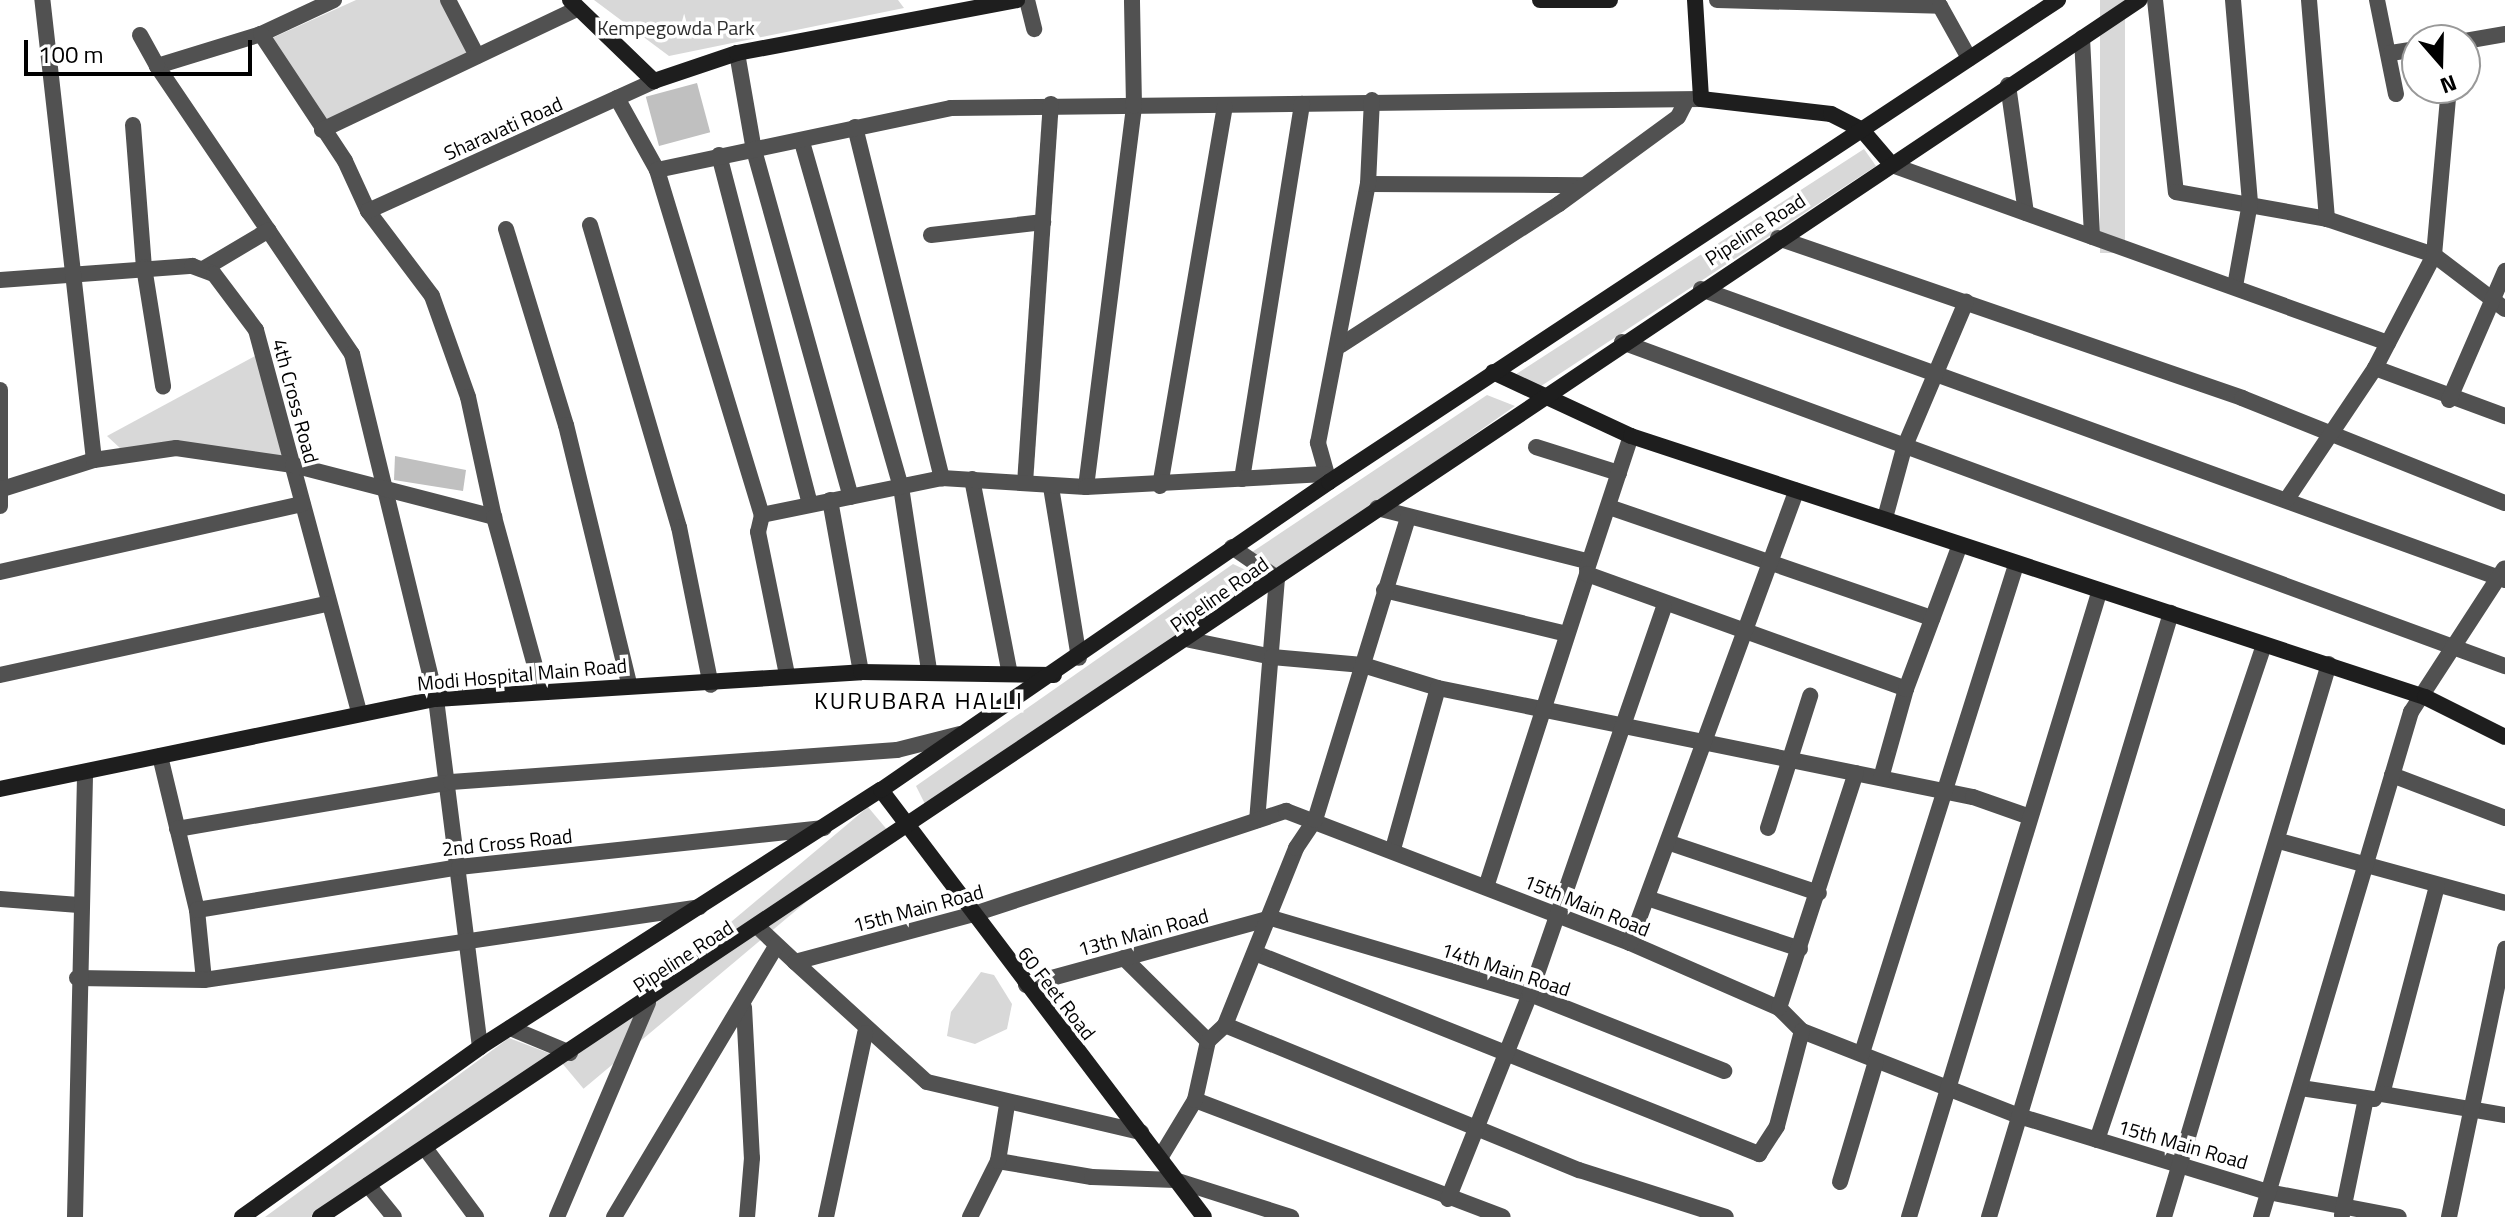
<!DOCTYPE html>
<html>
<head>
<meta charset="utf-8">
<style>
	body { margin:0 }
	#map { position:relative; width:2505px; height:1217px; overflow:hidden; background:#fff; font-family:"Titillium Web",sans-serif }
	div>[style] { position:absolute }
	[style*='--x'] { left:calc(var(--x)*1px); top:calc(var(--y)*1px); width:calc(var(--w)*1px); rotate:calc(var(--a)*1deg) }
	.green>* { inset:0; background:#d8d8d8; transform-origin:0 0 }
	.building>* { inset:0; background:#c0c0c0; transform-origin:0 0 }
	.street>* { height:16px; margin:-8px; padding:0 8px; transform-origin:8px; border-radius:8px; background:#515151 }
	.secondary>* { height:16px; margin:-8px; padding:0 8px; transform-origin:8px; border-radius:8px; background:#1e1e1e }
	span { translate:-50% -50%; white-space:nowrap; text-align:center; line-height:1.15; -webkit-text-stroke:7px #fff; paint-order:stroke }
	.park-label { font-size:20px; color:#2f2f2f }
	.street-label { font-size:20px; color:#000 }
	.quarter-label { font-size:24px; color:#000; letter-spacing:2px }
	.north { position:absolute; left:2401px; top:24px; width:80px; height:80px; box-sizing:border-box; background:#fff; border:2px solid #999; border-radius:50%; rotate:160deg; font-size:22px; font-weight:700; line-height:32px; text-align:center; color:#000 }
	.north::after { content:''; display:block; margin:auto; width:28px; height:36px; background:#000; clip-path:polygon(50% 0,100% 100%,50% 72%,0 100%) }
	.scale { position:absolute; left:24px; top:40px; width:228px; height:36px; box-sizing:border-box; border:4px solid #000; border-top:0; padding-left:10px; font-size:24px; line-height:28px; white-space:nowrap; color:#000; -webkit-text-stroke:6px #fff; paint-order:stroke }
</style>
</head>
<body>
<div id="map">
	<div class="green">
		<div style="clip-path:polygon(356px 0,445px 0,473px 52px,323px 124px,270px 39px)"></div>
		<div style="clip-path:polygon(594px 0,898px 0,904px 8px,669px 56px)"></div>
		<div style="left:2100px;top:0;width:25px;height:253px"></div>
		<div style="clip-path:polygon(1864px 149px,1876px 166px,1538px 388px,1510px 378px)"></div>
		<div style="clip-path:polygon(257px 355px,284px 458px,121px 449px,107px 436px)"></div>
		<div style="clip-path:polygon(1487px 395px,1515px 406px,1278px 572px,1249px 554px)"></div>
		<div style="clip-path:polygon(1233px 564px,1267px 580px,926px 806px,916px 786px)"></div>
		<div style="left:868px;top:807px;width:33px;height:399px;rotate:50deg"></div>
		<div style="clip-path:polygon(981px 972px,994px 975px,1012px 1004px,1007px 1029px,975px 1044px,947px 1036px,951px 1012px)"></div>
		<div style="clip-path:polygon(509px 1038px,551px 1054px,311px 1217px,265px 1217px)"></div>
	</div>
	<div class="building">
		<div style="left:697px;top:83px;width:51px;height:53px;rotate:75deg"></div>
		<div style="clip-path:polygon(395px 456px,466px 470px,463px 491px,394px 480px)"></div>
	</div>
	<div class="street">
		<div style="--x:334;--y:0;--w:81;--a:155"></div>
		<div style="--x:261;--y:34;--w:109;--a:162.9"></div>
		<div style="--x:157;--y:66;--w:348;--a:55.9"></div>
		<div style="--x:352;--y:354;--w:355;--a:76.3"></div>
		<div style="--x:436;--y:699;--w:351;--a:82.8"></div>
		<div style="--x:448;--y:0;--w:63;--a:62.6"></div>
		<div style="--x:1027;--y:0;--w:30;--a:76"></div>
		<div style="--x:1717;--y:0;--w:223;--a:1.5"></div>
		<div style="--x:1940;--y:6;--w:60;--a:60.9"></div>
		<div style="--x:2155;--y:0;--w:193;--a:83.8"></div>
		<div style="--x:2176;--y:192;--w:153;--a:10.1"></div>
		<div style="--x:2327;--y:219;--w:113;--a:18.6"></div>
		<div style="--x:2434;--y:255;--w:89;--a:37.3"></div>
		<div style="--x:2233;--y:0;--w:204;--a:85.2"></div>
		<div style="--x:2250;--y:203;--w:84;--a:100.2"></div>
		<div style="--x:2309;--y:0;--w:220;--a:85.3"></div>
		<div style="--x:2377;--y:0;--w:96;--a:78.6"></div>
		<div style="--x:261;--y:34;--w:152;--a:56.5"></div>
		<div style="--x:345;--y:161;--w:55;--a:65.3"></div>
		<div style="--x:368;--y:211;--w:106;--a:53"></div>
		<div style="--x:432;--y:296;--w:107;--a:70.4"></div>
		<div style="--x:468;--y:397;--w:123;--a:77.8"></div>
		<div style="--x:140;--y:35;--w:35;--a:61"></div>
		<div style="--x:2082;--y:38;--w:199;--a:87.1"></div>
		<div style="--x:2465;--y:41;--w:41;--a:-9.9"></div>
		<div style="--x:737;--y:53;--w:98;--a:80.1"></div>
		<div style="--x:754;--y:150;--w:360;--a:74.4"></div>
		<div style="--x:2391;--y:53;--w:26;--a:-9"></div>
		<div style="--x:2008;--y:85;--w:129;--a:82"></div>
		<div style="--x:617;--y:98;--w:82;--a:60.9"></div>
		<div style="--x:657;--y:170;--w:361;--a:73.1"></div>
		<div style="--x:762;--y:515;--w:17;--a:103"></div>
		<div style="--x:758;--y:532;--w:146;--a:78.5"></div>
		<div style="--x:133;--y:125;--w:142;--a:85.6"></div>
		<div style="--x:144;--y:267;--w:121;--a:80.9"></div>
		<div style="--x:855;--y:127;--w:362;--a:76.1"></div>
		<div style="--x:322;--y:130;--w:282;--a:-25.4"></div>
		<div style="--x:802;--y:142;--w:359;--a:74"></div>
		<div style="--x:901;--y:487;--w:186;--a:81.3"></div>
		<div style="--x:719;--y:155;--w:361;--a:75.4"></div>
		<div style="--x:1892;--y:165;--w:527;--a:19.74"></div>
		<div style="--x:657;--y:170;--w:300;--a:-11.9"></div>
		<div style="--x:951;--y:108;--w:750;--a:-0.69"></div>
		<div style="--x:1368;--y:184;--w:215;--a:0.3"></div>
		<div style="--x:368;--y:211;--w:314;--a:-24.4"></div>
		<div style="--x:590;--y:225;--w:315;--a:73.6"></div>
		<div style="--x:679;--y:527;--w:161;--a:78.6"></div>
		<div style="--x:506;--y:229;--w:205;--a:73"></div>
		<div style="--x:566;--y:425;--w:266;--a:76.3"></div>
		<div style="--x:931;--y:235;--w:113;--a:-6.6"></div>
		<div style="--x:1778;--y:238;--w:491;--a:19"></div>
		<div style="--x:2242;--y:398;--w:283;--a:21.8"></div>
		<div style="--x:205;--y:268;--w:74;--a:-30.7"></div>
		<div style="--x:0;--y:280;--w:193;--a:-4.2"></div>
		<div style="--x:192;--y:266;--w:23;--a:20"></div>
		<div style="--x:214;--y:274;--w:70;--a:53.1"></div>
		<div style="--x:256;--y:330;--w:396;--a:74.9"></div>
		<div style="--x:1701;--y:289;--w:855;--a:19.9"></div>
		<div style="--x:1622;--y:342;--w:941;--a:20.15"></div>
		<div style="--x:1341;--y:345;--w:260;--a:-32.9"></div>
		<div style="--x:1559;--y:204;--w:147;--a:-36.2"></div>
		<div style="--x:1678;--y:117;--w:16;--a:-63"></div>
		<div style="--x:2375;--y:368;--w:139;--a:20.3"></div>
		<div style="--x:0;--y:390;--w:116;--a:90"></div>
		<div style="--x:2449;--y:400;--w:141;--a:-66.5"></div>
		<div style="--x:1536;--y:447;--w:87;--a:17.4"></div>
		<div style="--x:94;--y:460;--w:83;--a:-8.3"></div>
		<div style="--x:176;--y:448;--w:118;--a:8.3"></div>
		<div style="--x:293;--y:465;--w:208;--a:14.5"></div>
		<div style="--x:494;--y:517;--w:177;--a:74.6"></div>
		<div style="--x:972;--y:479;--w:194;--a:79"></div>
		<div style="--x:1242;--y:479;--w:380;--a:-80.9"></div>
		<div style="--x:1329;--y:482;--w:41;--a:-105.8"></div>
		<div style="--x:1318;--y:443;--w:264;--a:-79.1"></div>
		<div style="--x:1368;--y:184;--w:84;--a:-87.3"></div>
		<div style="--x:1025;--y:483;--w:380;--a:-86.1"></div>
		<div style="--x:1160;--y:486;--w:385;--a:-80.3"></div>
		<div style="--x:1051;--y:487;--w:173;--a:80.7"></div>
		<div style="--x:1086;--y:487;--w:384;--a:-82.8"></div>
		<div style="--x:1134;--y:106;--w:106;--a:-91.1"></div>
		<div style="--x:2;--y:489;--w:96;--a:-17.5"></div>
		<div style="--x:94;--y:460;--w:463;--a:-96.4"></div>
		<div style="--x:2287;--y:499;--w:158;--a:-56.1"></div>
		<div style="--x:2375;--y:368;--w:127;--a:-62.4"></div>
		<div style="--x:2434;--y:255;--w:168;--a:-84.9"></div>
		<div style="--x:830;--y:500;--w:175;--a:79.8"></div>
		<div style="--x:1609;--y:507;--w:342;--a:19"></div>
		<div style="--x:1377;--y:508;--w:217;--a:14.2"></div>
		<div style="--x:762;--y:515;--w:184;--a:-11.6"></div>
		<div style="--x:942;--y:478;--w:144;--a:3.6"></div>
		<div style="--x:1086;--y:487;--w:239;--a:-3.1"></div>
		<div style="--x:1885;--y:518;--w:73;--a:-74.8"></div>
		<div style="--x:1904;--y:448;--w:159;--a:-67"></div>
		<div style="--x:1232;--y:547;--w:55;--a:34.6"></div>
		<div style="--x:1277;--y:578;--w:243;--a:94.7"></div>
		<div style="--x:1587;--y:569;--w:140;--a:-71.7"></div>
		<div style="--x:0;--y:572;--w:310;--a:-12.7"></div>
		<div style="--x:1384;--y:590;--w:184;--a:13.5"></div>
		<div style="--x:1190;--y:640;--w:84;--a:11.7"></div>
		<div style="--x:1272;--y:657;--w:91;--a:5"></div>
		<div style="--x:1363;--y:665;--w:78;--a:17"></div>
		<div style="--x:1438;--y:688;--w:546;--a:11.52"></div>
		<div style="--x:1973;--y:797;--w:60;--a:19.3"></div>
		<div style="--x:0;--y:675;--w:333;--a:-12.3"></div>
		<div style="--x:160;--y:756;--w:158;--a:76.5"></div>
		<div style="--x:197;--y:910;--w:70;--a:84.3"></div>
		<div style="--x:204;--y:980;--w:501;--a:-8.37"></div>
		<div style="--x:2392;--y:775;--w:121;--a:20.8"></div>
		<div style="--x:1881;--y:778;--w:92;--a:-74.3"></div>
		<div style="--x:1768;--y:828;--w:139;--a:-72.3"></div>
		<div style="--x:177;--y:829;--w:278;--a:-9.7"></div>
		<div style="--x:451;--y:782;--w:447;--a:-4.1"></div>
		<div style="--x:897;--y:750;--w:65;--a:-14.3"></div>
		<div style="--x:2279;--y:841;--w:234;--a:15.3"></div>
		<div style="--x:1670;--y:843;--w:157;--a:18.6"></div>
		<div style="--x:1393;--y:849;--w:167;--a:-74.4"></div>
		<div style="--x:1487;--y:884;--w:326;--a:-72.1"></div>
		<div style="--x:1587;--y:574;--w:339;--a:19.8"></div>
		<div style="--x:1906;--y:689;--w:152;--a:-69.5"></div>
		<div style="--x:2437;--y:886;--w:215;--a:104.8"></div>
		<div style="--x:2382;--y:1094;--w:125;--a:9.7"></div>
		<div style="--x:0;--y:899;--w:79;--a:4.3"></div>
		<div style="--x:1650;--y:899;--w:158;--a:18.4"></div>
		<div style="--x:197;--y:910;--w:266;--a:-9.3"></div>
		<div style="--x:459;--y:867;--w:367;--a:-6.1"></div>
		<div style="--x:1271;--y:918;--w:270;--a:16.4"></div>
		<div style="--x:1530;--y:994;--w:209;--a:21.6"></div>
		<div style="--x:760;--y:929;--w:48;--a:43.3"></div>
		<div style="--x:795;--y:962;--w:182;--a:-15"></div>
		<div style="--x:971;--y:915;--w:332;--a:-18.3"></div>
		<div style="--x:1286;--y:811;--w:368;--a:21"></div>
		<div style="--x:1630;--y:943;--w:163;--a:23.6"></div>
		<div style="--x:1779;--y:1008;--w:33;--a:45"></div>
		<div style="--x:1802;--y:1031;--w:233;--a:21.4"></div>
		<div style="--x:2019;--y:1116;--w:260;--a:17"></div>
		<div style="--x:2268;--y:1192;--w:133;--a:10.8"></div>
		<div style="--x:1630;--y:943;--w:482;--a:-69.8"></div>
		<div style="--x:1255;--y:953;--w:543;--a:21.74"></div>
		<div style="--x:1759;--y:1154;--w:33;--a:-57"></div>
		<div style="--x:1777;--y:1126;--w:98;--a:-75.3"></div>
		<div style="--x:1124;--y:958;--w:118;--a:44.7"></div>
		<div style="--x:795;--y:962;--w:178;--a:42.3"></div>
		<div style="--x:927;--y:1082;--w:220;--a:13.2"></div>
		<div style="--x:77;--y:978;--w:127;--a:0.9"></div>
		<div style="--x:1026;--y:985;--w:254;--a:-15.3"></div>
		<div style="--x:744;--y:1007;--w:151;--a:87"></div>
		<div style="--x:752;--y:1158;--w:59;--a:94.8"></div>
		<div style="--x:1779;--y:1008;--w:247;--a:-71.9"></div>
		<div style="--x:1225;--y:1025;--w:383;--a:22.3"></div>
		<div style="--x:1579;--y:1170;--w:154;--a:17.7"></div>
		<div style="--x:510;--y:1028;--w:65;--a:22.6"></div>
		<div style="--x:1862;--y:1053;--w:509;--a:-72.49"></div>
		<div style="--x:2301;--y:1088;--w:74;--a:8.6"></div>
		<div style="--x:1195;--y:1100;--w:329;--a:20.8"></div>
		<div style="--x:2097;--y:1140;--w:522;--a:-71.36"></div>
		<div style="--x:425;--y:1148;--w:86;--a:53.5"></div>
		<div style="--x:1160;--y:1158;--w:68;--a:-58.9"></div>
		<div style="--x:1195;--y:1100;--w:60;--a:-77.6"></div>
		<div style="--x:1208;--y:1041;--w:23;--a:-43"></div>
		<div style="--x:1225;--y:1025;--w:191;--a:-68.1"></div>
		<div style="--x:1296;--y:848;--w:34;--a:-56"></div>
		<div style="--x:1315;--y:820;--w:317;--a:-72.9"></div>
		<div style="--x:998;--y:1161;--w:95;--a:9.7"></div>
		<div style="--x:1092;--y:1177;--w:83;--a:2.1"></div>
		<div style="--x:1175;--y:1180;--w:122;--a:17.7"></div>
		<div style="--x:1840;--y:1182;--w:126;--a:-73.4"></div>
		<div style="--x:368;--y:1185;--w:41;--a:50.9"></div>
		<div style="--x:1448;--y:1199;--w:221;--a:-68.2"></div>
		<div style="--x:1530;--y:994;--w:409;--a:-70.9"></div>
		<div style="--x:2342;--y:1215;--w:114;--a:-78.4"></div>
		<div style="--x:75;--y:1217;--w:444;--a:-88.7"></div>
		<div style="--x:557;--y:1217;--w:233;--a:-67"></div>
		<div style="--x:614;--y:1217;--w:316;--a:-59.1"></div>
		<div style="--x:826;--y:1217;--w:188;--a:-78"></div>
		<div style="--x:970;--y:1217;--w:63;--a:-63.4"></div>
		<div style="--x:998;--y:1161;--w:57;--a:-80.9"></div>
		<div style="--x:1909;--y:1217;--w:652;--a:-73.07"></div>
		<div style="--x:1989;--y:1217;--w:631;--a:-73.23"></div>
		<div style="--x:2164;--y:1217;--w:577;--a:-73.39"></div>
		<div style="--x:2261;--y:1217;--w:527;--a:-73.46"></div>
		<div style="--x:2411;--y:712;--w:171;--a:-57"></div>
		<div style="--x:2449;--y:1217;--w:274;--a:-78.2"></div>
	</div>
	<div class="secondary">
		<div style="--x:570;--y:0;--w:117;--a:44"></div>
		<div style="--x:654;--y:81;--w:88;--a:-18.6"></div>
		<div style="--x:737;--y:53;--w:285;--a:-10.7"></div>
		<div style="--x:1540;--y:0;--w:70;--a:0"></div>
		<div style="--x:1695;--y:0;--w:99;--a:86.5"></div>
		<div style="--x:1701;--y:99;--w:131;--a:6.6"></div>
		<div style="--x:1831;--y:114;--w:35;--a:27"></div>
		<div style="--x:1862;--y:130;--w:46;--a:49.4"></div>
		<div style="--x:1493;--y:372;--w:152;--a:24.9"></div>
		<div style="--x:1631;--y:436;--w:836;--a:18.2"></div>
		<div style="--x:2425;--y:697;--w:89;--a:26.6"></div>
		<div style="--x:0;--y:789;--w:445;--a:-11.7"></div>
		<div style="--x:436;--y:699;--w:426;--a:-3.6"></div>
		<div style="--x:861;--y:672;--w:193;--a:0.9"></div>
		<div style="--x:881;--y:790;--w:535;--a:52.89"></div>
		<div style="--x:242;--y:1217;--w:292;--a:-35.5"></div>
		<div style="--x:480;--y:1047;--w:476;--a:-32.7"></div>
		<div style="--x:881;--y:790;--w:544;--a:-34.51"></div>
		<div style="--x:1329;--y:482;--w:874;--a:-33.47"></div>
		<div style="--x:320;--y:1217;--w:2189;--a:-33.78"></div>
	</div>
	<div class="park-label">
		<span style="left:676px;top:27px">Kempegowda Park</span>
	</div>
	<div class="street-label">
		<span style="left:503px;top:128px;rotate:-24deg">Sharavati Road</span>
		<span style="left:1755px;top:229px;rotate:-33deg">Pipeline Road</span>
		<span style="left:296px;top:401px;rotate:75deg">4th Cross Road</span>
		<span style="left:1219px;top:594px;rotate:-35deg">Pipeline Road</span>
		<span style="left:522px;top:674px;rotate:-5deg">Modi Hospital Main Road</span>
		<span style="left:507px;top:842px;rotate:-6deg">2nd Cross Road</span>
		<span style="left:1587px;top:905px;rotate:22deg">15th Main Road</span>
		<span style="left:918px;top:908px;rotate:-15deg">15th Main Road</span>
		<span style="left:1143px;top:932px;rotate:-15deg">13th Main Road</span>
		<span style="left:683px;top:956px;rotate:-33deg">Pipeline Road</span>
		<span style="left:1506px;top:969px;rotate:18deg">14th Main Road</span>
		<span style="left:1057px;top:993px;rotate:52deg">60 Feet Road</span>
		<span style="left:2183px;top:1144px;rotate:16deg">15th Main Road</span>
	</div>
	<div class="quarter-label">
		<span style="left:919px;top:701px">KURUBARA HALLI</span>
	</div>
	<div class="north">N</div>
	<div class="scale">100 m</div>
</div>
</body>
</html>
